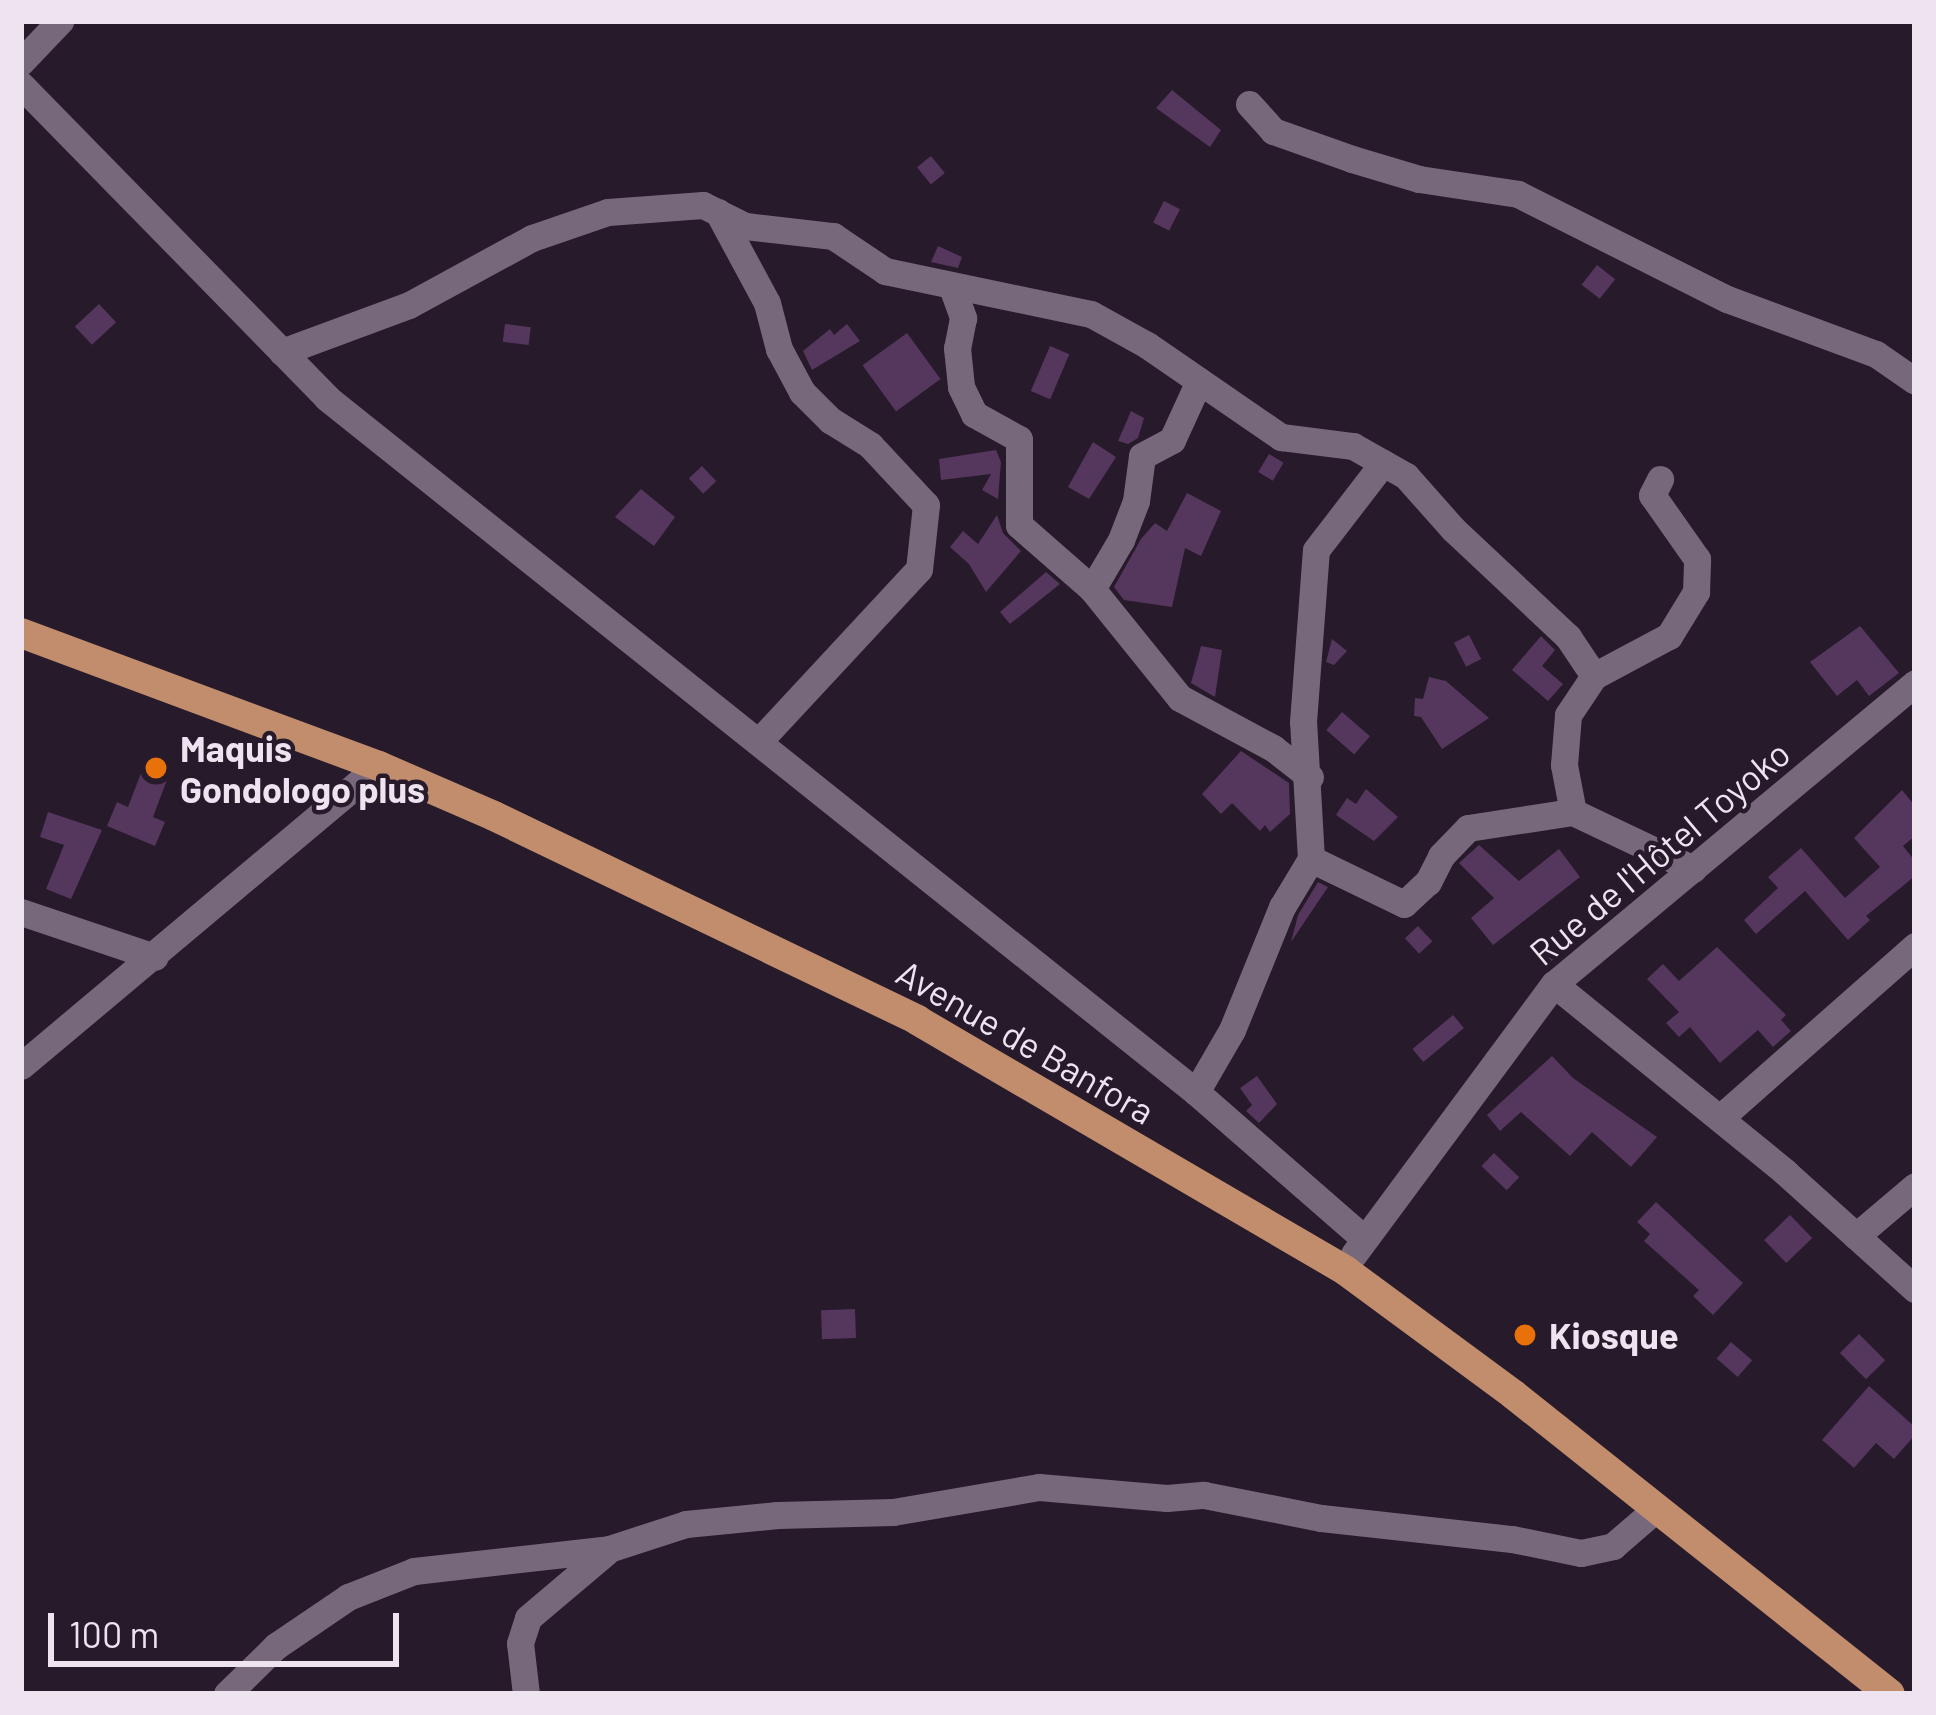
<!DOCTYPE html>
<html>
<head>
<meta charset="utf-8">
<style>
	body { margin:0 }
	#map { position:relative; width:1936px; height:1715px; overflow:hidden; background:#271a2b; font-family:Barlow,sans-serif }
	div>[style] { position:absolute }
	[style*='--x'] { left:calc(var(--x)*1px); top:calc(var(--y)*1px); width:calc(var(--w)*1px); rotate:calc(var(--a)*1deg) }
	.building>* { inset:0; background:#55365d; transform-origin:0 0 }
	.minor>* { height:27px; margin:-13.5px; padding:0 13.5px; transform-origin:13.5px; border-radius:13.5px; background:#78687c }
	.major>* { height:30px; margin:-15px; padding:0 15px; transform-origin:15px; border-radius:15px; background:#c28d6c }
	.dots>* { width:33px; height:33px; translate:-50% -50%; box-sizing:border-box; border:6px solid #271a2b; border-radius:50% }
	span { translate:-50% -50%; white-space:nowrap; text-align:center; line-height:1.15; -webkit-text-stroke:9px #271a2b; paint-order:stroke }
	.poi-label { font-size:36px; color:#ede4ef; font-weight:700 }
	.left { translate:0 -50%; text-align:left }
	.street-label { font-size:36px; color:#ede4ef }
	.frame { position:absolute; inset:0; border:24px solid #ede4ef; pointer-events:none }
	.scale { position:absolute; left:48px; top:1613px; width:351px; height:54px; box-sizing:border-box; border:6px solid #ede4ef; border-top:0; padding-left:15px; font-size:36px; line-height:42px; white-space:nowrap; color:#ede4ef; -webkit-text-stroke:9px #271a2b; paint-order:stroke }
</style>
</head>
<body>
<div id="map">
	<div class="building">
		<div style="clip-path:polygon(1172px 90px,1221px 130px,1210px 147px,1156px 108px)"></div>
		<div style="left:931px;top:156px;width:22px;height:18px;rotate:51deg"></div>
		<div style="left:1164px;top:201px;width:18px;height:24px;rotate:27deg"></div>
		<div style="clip-path:polygon(938px 246px,962px 257px,958px 268px,931px 262px)"></div>
		<div style="left:1597px;top:265px;width:23px;height:25px;rotate:38deg"></div>
		<div style="left:99px;top:304px;width:25px;height:33px;rotate:47deg"></div>
		<div style="left:505px;top:324px;width:26px;height:18px;rotate:7deg"></div>
		<div style="clip-path:polygon(847px 324px,860px 341px,812px 370px,803px 351px,830px 329px,834px 335px)"></div>
		<div style="left:907px;top:333px;width:57px;height:55px;rotate:54deg"></div>
		<div style="left:1050px;top:346px;width:21px;height:49px;rotate:23deg"></div>
		<div style="clip-path:polygon(1131px 411px,1144px 418px,1138px 438px,1128px 444px,1118px 441px)"></div>
		<div style="clip-path:polygon(1093px 442px,1116px 457px,1089px 499px,1068px 487px)"></div>
		<div style="clip-path:polygon(996px 450px,1001px 462px,998px 499px,982px 490px,991px 474px,941px 480px,939px 459px)"></div>
		<div style="left:1269px;top:454px;width:17px;height:21px;rotate:31deg"></div>
		<div style="left:702px;top:466px;width:21px;height:18px;rotate:47deg"></div>
		<div style="clip-path:polygon(641px 489px,675px 517px,654px 546px,615px 517px)"></div>
		<div style="clip-path:polygon(1187px 493px,1221px 511px,1201px 556px,1185px 548px,1172px 607px,1124px 600px,1114px 587px,1141px 539px,1155px 523px,1167px 531px)"></div>
		<div style="clip-path:polygon(997px 515px,1003px 533px,1021px 551px,986px 592px,969px 564px,950px 547px,963px 531px,978px 544px)"></div>
		<div style="clip-path:polygon(1046px 572px,1060px 584px,1010px 624px,1000px 612px)"></div>
		<div style="clip-path:polygon(1860px 626px,1899px 673px,1869px 696px,1857px 680px,1837px 696px,1810px 662px)"></div>
		<div style="left:1469px;top:635px;width:27px;height:17px;rotate:63deg"></div>
		<div style="clip-path:polygon(1541px 636px,1555px 650px,1542px 666px,1563px 684px,1548px 701px,1512px 670px)"></div>
		<div style="clip-path:polygon(1332px 639px,1347px 651px,1334px 665px,1326px 662px)"></div>
		<div style="clip-path:polygon(1201px 646px,1222px 650px,1215px 697px,1191px 683px)"></div>
		<div style="clip-path:polygon(1429px 677px,1446px 681px,1489px 718px,1442px 749px,1421px 717px,1414px 716px,1415px 698px,1423px 699px)"></div>
		<div style="left:1342px;top:712px;width:37px;height:24px;rotate:41deg"></div>
		<div style="clip-path:polygon(1241px 751px,1289px 783px,1290px 814px,1270px 832px,1265px 825px,1260px 831px,1232px 803px,1221px 814px,1202px 794px)"></div>
		<div style="clip-path:polygon(146px 760px,171px 769px,153px 817px,165px 822px,155px 846px,107px 826px,117px 802px,128px 807px)"></div>
		<div style="clip-path:polygon(1366px 789px,1398px 817px,1374px 841px,1336px 815px,1347px 798px,1356px 804px)"></div>
		<div style="clip-path:polygon(1902px 790px,1915px 806px,1915px 836px,1903px 846px,1915px 861px,1915px 876px,1866px 916px,1870px 920px,1848px 940px,1805px 891px,1756px 934px,1744px 920px,1778px 888px,1768px 877px,1801px 848px,1845px 898px,1880px 867px,1854px 838px)"></div>
		<div style="clip-path:polygon(48px 812px,102px 830px,71px 899px,46px 889px,64px 845px,40px 837px)"></div>
		<div style="clip-path:polygon(1479px 845px,1519px 881px,1559px 849px,1580px 877px,1493px 945px,1471px 918px,1494px 898px,1459px 863px)"></div>
		<div style="clip-path:polygon(1318px 882px,1328px 887px,1291px 942px,1298px 915px)"></div>
		<div style="left:1418px;top:926px;width:21px;height:18px;rotate:47deg"></div>
		<div style="left:1557px;top:936px;width:17px;height:21px;rotate:54deg"></div>
		<div style="clip-path:polygon(1717px 947px,1786px 1015px,1781px 1020px,1791px 1031px,1773px 1047px,1758px 1030px,1720px 1063px,1690px 1027px,1679px 1037px,1666px 1023px,1679px 1012px,1647px 979px,1663px 964px,1679px 981px)"></div>
		<div style="left:1453px;top:1015px;width:17px;height:53px;rotate:50deg"></div>
		<div style="clip-path:polygon(1552px 1056px,1573px 1078px,1657px 1137px,1631px 1167px,1592px 1132px,1570px 1156px,1521px 1112px,1500px 1131px,1487px 1115px)"></div>
		<div style="clip-path:polygon(1257px 1076px,1277px 1104px,1259px 1123px,1246px 1111px,1252px 1105px,1240px 1088px)"></div>
		<div style="left:1494px;top:1153px;width:35px;height:18px;rotate:44deg"></div>
		<div style="clip-path:polygon(1656px 1202px,1743px 1283px,1713px 1315px,1693px 1296px,1699px 1290px,1644px 1241px,1650px 1234px,1637px 1222px)"></div>
		<div style="left:1790px;top:1215px;width:32px;height:36px;rotate:46deg"></div>
		<div style="left:855px;top:1309px;width:29px;height:34px;rotate:88deg"></div>
		<div style="left:1859px;top:1334px;width:37px;height:27px;rotate:45deg"></div>
		<div style="left:1731px;top:1342px;width:28px;height:22px;rotate:41deg"></div>
		<div style="clip-path:polygon(1869px 1386px,1915px 1427px,1915px 1435px,1894px 1459px,1876px 1443px,1854px 1468px,1822px 1440px)"></div>
	</div>
	<div class="minor">
		<div style="--x:21;--y:62;--w:57;--a:-46.4"></div>
		<div style="--x:21;--y:85;--w:438;--a:45.6"></div>
		<div style="--x:327;--y:398;--w:1112;--a:38.61"></div>
		<div style="--x:1196;--y:1092;--w:220;--a:41.1"></div>
		<div style="--x:1249;--y:104;--w:36;--a:48"></div>
		<div style="--x:1273;--y:131;--w:84;--a:19.5"></div>
		<div style="--x:1352;--y:159;--w:70;--a:16.6"></div>
		<div style="--x:1419;--y:179;--w:100;--a:8.6"></div>
		<div style="--x:1518;--y:194;--w:234;--a:26.7"></div>
		<div style="--x:1727;--y:299;--w:159;--a:20.3"></div>
		<div style="--x:1876;--y:354;--w:47;--a:34.7"></div>
		<div style="--x:718;--y:212;--w:103;--a:61.7"></div>
		<div style="--x:767;--y:303;--w:48;--a:75.4"></div>
		<div style="--x:779;--y:349;--w:49;--a:61.9"></div>
		<div style="--x:802;--y:392;--w:40;--a:45"></div>
		<div style="--x:830;--y:420;--w:47;--a:32"></div>
		<div style="--x:870;--y:445;--w:82;--a:47"></div>
		<div style="--x:926;--y:505;--w:64;--a:96.2"></div>
		<div style="--x:919;--y:569;--w:236;--a:132.9"></div>
		<div style="--x:952;--y:287;--w:33;--a:70"></div>
		<div style="--x:963;--y:318;--w:31;--a:101"></div>
		<div style="--x:957;--y:348;--w:39;--a:84"></div>
		<div style="--x:961;--y:387;--w:30;--a:64"></div>
		<div style="--x:974;--y:414;--w:51;--a:29.1"></div>
		<div style="--x:1019;--y:439;--w:86;--a:90"></div>
		<div style="--x:1019;--y:525;--w:97;--a:41.2"></div>
		<div style="--x:282;--y:352;--w:135;--a:-20.3"></div>
		<div style="--x:409;--y:305;--w:140;--a:-28.6"></div>
		<div style="--x:532;--y:238;--w:80;--a:-18.9"></div>
		<div style="--x:608;--y:212;--w:95;--a:-4.2"></div>
		<div style="--x:703;--y:205;--w:47;--a:26.6"></div>
		<div style="--x:745;--y:226;--w:89;--a:6.5"></div>
		<div style="--x:833;--y:236;--w:63;--a:33.9"></div>
		<div style="--x:885;--y:271;--w:210;--a:11.8"></div>
		<div style="--x:1091;--y:314;--w:64;--a:29"></div>
		<div style="--x:1147;--y:345;--w:163;--a:34.5"></div>
		<div style="--x:1281;--y:437;--w:73;--a:7.1"></div>
		<div style="--x:1353;--y:446;--w:61;--a:29.5"></div>
		<div style="--x:1406;--y:476;--w:71;--a:48.4"></div>
		<div style="--x:1453;--y:529;--w:158;--a:43.2"></div>
		<div style="--x:1568;--y:637;--w:47;--a:56.3"></div>
		<div style="--x:1594;--y:676;--w:47;--a:123.7"></div>
		<div style="--x:1568;--y:715;--w:50;--a:94.6"></div>
		<div style="--x:1564;--y:765;--w:48;--a:79.2"></div>
		<div style="--x:1573;--y:812;--w:133;--a:25.4"></div>
		<div style="--x:1199;--y:381;--w:65;--a:114.6"></div>
		<div style="--x:1172;--y:440;--w:34;--a:152"></div>
		<div style="--x:1142;--y:456;--w:45;--a:97.6"></div>
		<div style="--x:1136;--y:501;--w:42;--a:111"></div>
		<div style="--x:1121;--y:540;--w:57;--a:120.6"></div>
		<div style="--x:1092;--y:589;--w:140;--a:51.1"></div>
		<div style="--x:1180;--y:698;--w:106;--a:28.3"></div>
		<div style="--x:1273;--y:748;--w:47;--a:38.1"></div>
		<div style="--x:1594;--y:676;--w:85;--a:-28.1"></div>
		<div style="--x:1669;--y:636;--w:52;--a:-58.5"></div>
		<div style="--x:1696;--y:592;--w:33;--a:-88"></div>
		<div style="--x:1697;--y:559;--w:78;--a:-125.1"></div>
		<div style="--x:1652;--y:495;--w:18;--a:-63"></div>
		<div style="--x:1311;--y:859;--w:103;--a:25.8"></div>
		<div style="--x:1404;--y:904;--w:33;--a:-43"></div>
		<div style="--x:1428;--y:882;--w:29;--a:-63"></div>
		<div style="--x:1441;--y:856;--w:39;--a:-46"></div>
		<div style="--x:1468;--y:828;--w:106;--a:-8.7"></div>
		<div style="--x:21;--y:912;--w:141;--a:18.6"></div>
		<div style="--x:1554;--y:984;--w:298;--a:39.1"></div>
		<div style="--x:1785;--y:1172;--w:175;--a:42"></div>
		<div style="--x:21;--y:1066;--w:467;--a:-40"></div>
		<div style="--x:1196;--y:1092;--w:72;--a:-59.9"></div>
		<div style="--x:1232;--y:1030;--w:133;--a:-67.9"></div>
		<div style="--x:1282;--y:907;--w:56;--a:-58.9"></div>
		<div style="--x:1311;--y:859;--w:137;--a:-93.3"></div>
		<div style="--x:1303;--y:722;--w:172;--a:-85.7"></div>
		<div style="--x:1316;--y:550;--w:110;--a:-52.4"></div>
		<div style="--x:1720;--y:1118;--w:260;--a:-41.4"></div>
		<div style="--x:1856;--y:1236;--w:77;--a:-40.3"></div>
		<div style="--x:1354;--y:1254;--w:336;--a:-53.5"></div>
		<div style="--x:1554;--y:984;--w:470;--a:-39.8"></div>
		<div style="--x:227;--y:1694;--w:69;--a:-44.4"></div>
		<div style="--x:276;--y:1646;--w:87;--a:-34.2"></div>
		<div style="--x:348;--y:1597;--w:71;--a:-21.5"></div>
		<div style="--x:414;--y:1571;--w:196;--a:-6.4"></div>
		<div style="--x:609;--y:1549;--w:81;--a:-18"></div>
		<div style="--x:686;--y:1524;--w:92;--a:-5.6"></div>
		<div style="--x:778;--y:1515;--w:115;--a:-1.5"></div>
		<div style="--x:893;--y:1512;--w:148;--a:-9.7"></div>
		<div style="--x:1039;--y:1487;--w:128;--a:4.9"></div>
		<div style="--x:1167;--y:1498;--w:37;--a:-5"></div>
		<div style="--x:1204;--y:1495;--w:119;--a:11.1"></div>
		<div style="--x:1321;--y:1518;--w:192;--a:6.3"></div>
		<div style="--x:1512;--y:1539;--w:70;--a:11.5"></div>
		<div style="--x:1581;--y:1553;--w:33;--a:-12"></div>
		<div style="--x:1613;--y:1546;--w:58;--a:-40.8"></div>
		<div style="--x:526;--y:1694;--w:51;--a:-96.7"></div>
		<div style="--x:520;--y:1643;--w:26;--a:-72"></div>
		<div style="--x:528;--y:1618;--w:102;--a:-40.2"></div>
	</div>
	<div class="major">
		<div style="--x:21;--y:633;--w:382;--a:20.4"></div>
		<div style="--x:379;--y:766;--w:125;--a:23.5"></div>
		<div style="--x:494;--y:816;--w:470;--a:25.7"></div>
		<div style="--x:917;--y:1020;--w:497;--a:30.3"></div>
		<div style="--x:1346;--y:1271;--w:209;--a:36.4"></div>
		<div style="--x:1514;--y:1395;--w:480;--a:38.5"></div>
	</div>
	<div class="dots">
		<div style="left:156px;top:768px;background:#e8710a"></div>
		<div style="left:1525px;top:1335px;background:#e8710a"></div>
	</div>
	<div class="poi-label">
		<span class="left" style="left:180px;top:768px">Maquis<br>Gondologo plus</span>
		<span class="left" style="left:1549px;top:1335px">Kiosque</span>
	</div>
	<div class="street-label">
		<span style="left:1659px;top:852px;rotate:-40deg">Rue de l'Hôtel Toyoko</span>
		<span style="left:1026px;top:1041px;rotate:30deg">Avenue de Banfora</span>
	</div>
	<div class="frame"></div>
	<div class="scale">100 m</div>
</div>
</body>
</html>
